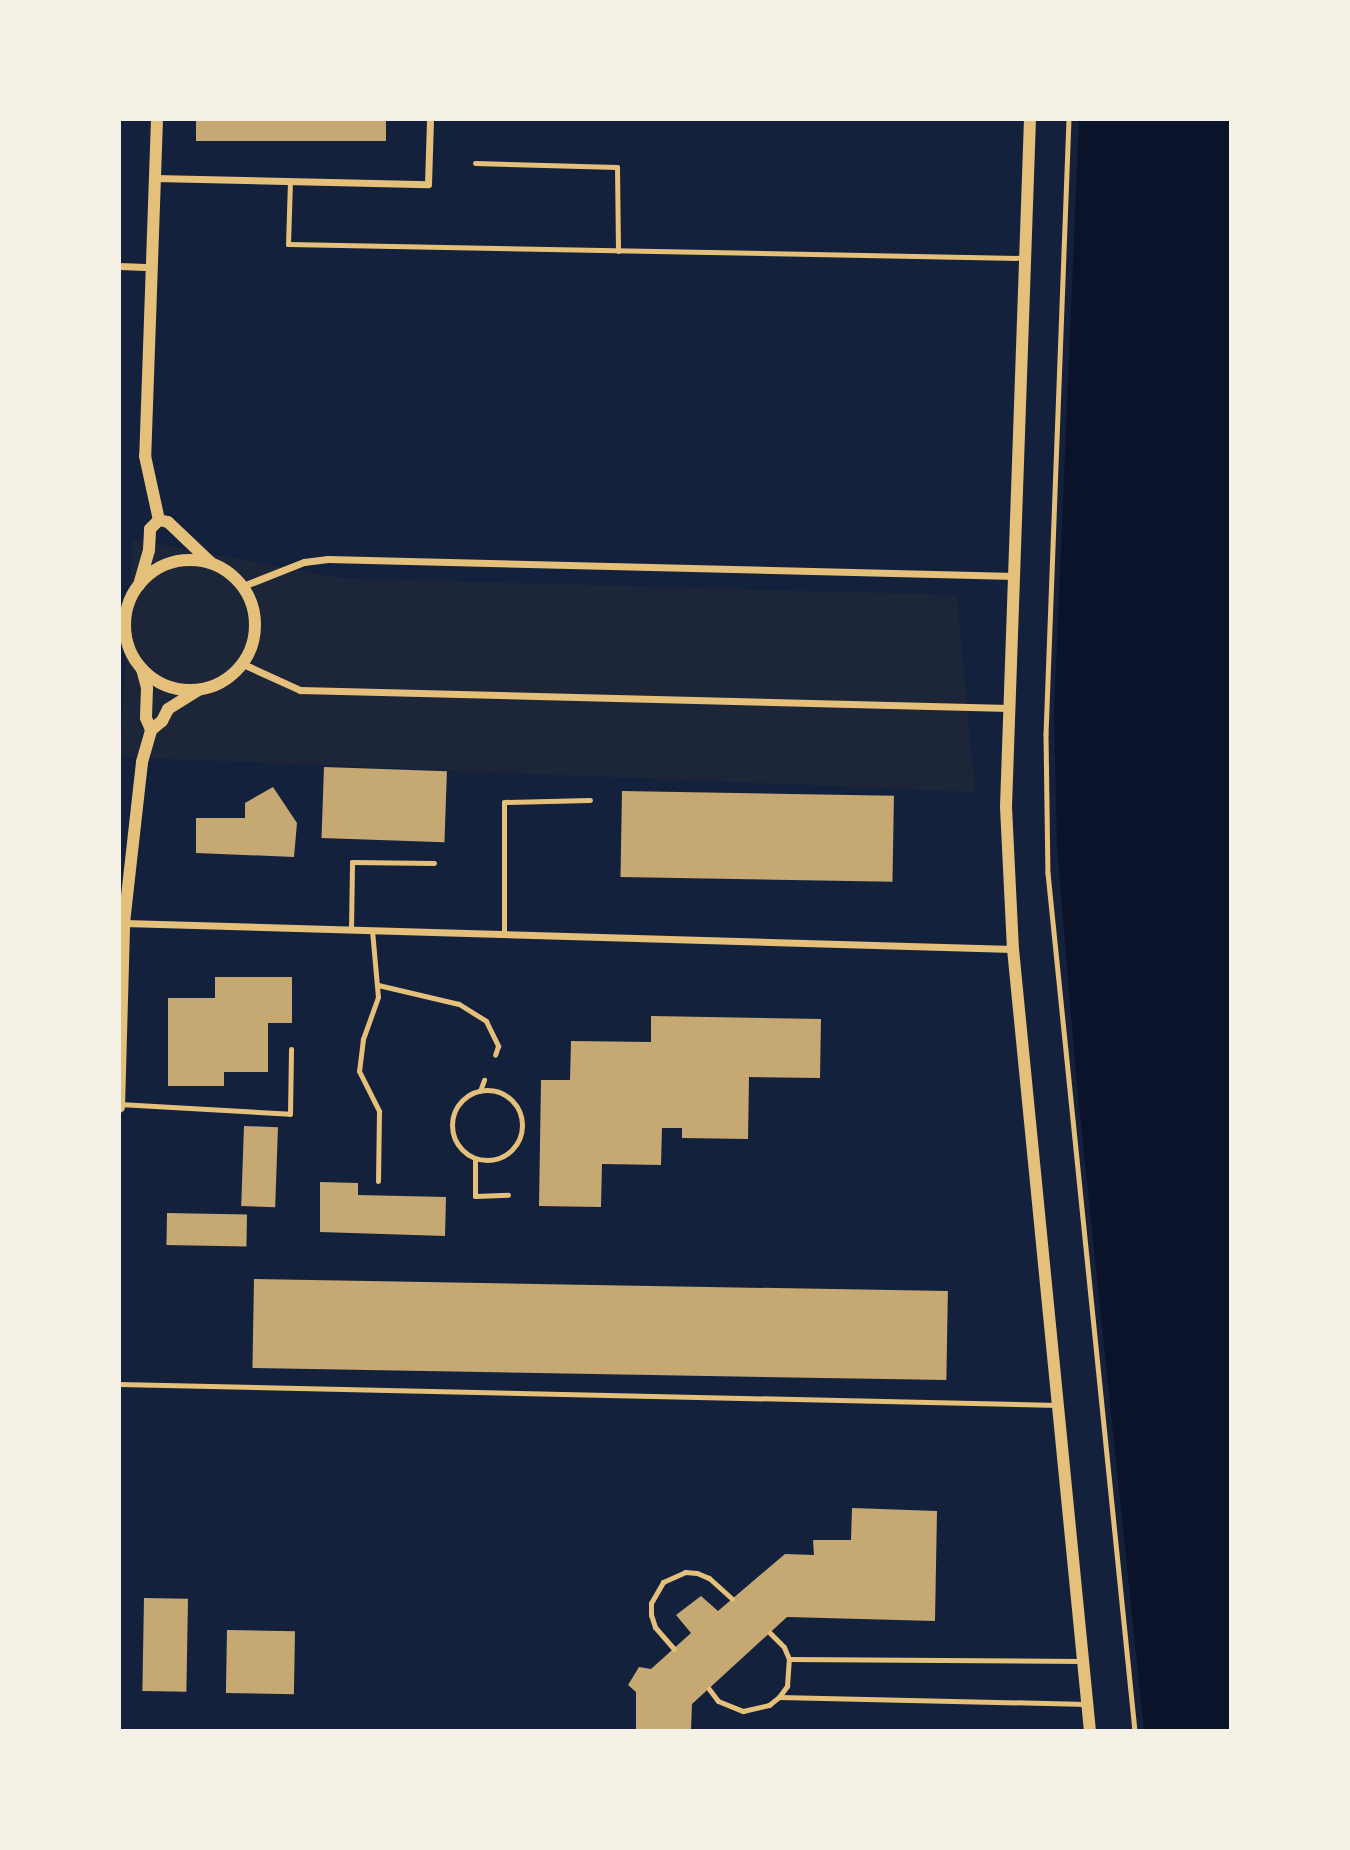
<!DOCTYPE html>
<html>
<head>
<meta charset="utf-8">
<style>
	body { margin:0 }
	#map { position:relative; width:1350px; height:1850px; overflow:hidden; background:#14213d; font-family:"Open Sans",sans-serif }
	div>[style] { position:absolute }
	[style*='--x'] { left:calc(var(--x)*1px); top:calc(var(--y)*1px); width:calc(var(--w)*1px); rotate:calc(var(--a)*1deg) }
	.green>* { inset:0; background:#1d2539 }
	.water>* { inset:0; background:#0b132b }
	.building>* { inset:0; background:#c6a872; transform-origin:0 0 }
	.path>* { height:4.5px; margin:-2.25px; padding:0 2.25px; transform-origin:2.25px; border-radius:2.25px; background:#e5c07b }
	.service>* { height:5px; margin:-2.5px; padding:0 2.5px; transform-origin:2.5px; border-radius:2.5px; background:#e5c07b }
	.service>.ring { margin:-2.5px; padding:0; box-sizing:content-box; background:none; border:5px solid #e5c07b; border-radius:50% }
	.minor>* { height:7px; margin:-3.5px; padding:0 3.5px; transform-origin:3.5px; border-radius:3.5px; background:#e5c07b }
	.tertiary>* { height:12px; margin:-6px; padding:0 6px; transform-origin:6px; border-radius:6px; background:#e5c07b }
	.tertiary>.ring { margin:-6px; padding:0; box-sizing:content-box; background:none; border:12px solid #e5c07b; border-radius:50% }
	span { translate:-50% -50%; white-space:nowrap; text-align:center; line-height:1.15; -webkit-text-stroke:7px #f6f1e7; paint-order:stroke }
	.frame { position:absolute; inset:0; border:121px solid #f6f1e7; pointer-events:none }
</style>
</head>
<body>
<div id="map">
	<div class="green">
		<div style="clip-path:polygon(133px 539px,339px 578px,957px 595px,975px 792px,120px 757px)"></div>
	</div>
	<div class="water">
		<div style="clip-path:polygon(1079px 119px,1231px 119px,1231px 1731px,1144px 1731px,1076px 1076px,1057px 849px,1054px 714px)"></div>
	</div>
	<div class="building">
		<div style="left:196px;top:119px;width:190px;height:22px"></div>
		<div style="left:324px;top:767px;width:123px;height:71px;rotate:2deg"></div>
		<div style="clip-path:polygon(273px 787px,297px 823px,294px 857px,196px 853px,196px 818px,245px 818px,245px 803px)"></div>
		<div style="left:622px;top:791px;width:272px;height:86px;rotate:1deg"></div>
		<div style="clip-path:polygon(215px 977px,292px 977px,292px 1023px,268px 1023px,268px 1072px,224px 1072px,224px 1086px,168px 1086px,168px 998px,215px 998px)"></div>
		<div style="clip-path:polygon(651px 1016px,821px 1019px,820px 1078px,749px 1077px,748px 1139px,682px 1138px,682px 1128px,662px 1128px,661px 1165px,602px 1164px,601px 1207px,539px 1206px,541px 1080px,570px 1080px,571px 1041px,651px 1042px)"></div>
		<div style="left:244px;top:1126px;width:34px;height:80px;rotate:2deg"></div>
		<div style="clip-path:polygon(320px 1182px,358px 1183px,358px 1195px,446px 1197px,445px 1236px,320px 1232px)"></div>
		<div style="left:167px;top:1213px;width:80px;height:32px;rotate:1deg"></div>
		<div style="left:254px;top:1279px;width:694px;height:89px;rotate:1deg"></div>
		<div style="clip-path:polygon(852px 1508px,937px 1511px,935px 1621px,787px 1617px,692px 1704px,691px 1731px,636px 1731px,636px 1692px,628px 1685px,639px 1667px,651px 1669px,691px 1633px,676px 1615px,701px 1596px,718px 1611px,785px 1554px,814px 1555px,813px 1540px,851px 1540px)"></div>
		<div style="left:144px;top:1598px;width:44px;height:93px;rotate:1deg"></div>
		<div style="left:227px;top:1630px;width:68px;height:63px;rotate:1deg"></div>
	</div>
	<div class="path">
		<div style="--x:1069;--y:119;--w:615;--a:92.14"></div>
		<div style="--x:1046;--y:734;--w:139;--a:89.2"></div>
		<div style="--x:1048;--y:873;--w:862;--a:84.21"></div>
	</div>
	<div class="service">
		<div style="--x:475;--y:163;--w:142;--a:1.6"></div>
		<div style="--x:617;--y:167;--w:84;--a:89.3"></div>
		<div style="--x:290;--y:181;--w:63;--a:91.8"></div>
		<div style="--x:288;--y:244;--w:737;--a:1.09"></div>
		<div style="--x:351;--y:929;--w:67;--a:-89.1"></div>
		<div style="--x:352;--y:862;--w:82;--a:0.7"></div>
		<div style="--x:372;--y:930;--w:67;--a:84.9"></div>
		<div style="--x:378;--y:997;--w:45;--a:109.7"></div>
		<div style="--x:363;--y:1039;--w:32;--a:97"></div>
		<div style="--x:359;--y:1071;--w:45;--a:63.4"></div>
		<div style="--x:379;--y:1111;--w:70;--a:90.8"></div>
		<div style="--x:504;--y:934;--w:132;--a:-90"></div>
		<div style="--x:504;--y:802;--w:86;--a:-1.3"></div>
		<div style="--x:378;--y:985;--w:83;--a:13.2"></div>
		<div style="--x:459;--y:1004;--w:32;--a:32"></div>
		<div style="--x:486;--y:1021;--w:28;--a:64"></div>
		<div style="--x:498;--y:1046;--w:9;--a:108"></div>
		<div class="ring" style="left:452px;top:1090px;width:65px;height:65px"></div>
		<div style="--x:480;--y:1091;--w:12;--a:-70"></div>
		<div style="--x:119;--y:1104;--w:171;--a:3.3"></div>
		<div style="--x:290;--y:1114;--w:65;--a:-89.1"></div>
		<div style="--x:475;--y:1159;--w:37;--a:90"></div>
		<div style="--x:475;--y:1196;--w:33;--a:-2"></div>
		<div style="--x:119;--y:1384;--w:939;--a:1.28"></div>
		<div style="--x:674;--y:1649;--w:29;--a:-131"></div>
		<div style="--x:655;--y:1627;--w:13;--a:-108"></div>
		<div style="--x:651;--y:1615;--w:12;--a:-90"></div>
		<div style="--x:651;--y:1603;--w:24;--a:-60"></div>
		<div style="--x:663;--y:1582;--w:24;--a:-24"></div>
		<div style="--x:685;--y:1572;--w:12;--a:5"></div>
		<div style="--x:697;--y:1573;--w:13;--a:23"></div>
		<div style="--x:709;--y:1578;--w:31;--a:42"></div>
		<div style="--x:789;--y:1659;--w:294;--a:0.4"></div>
		<div style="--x:709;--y:1689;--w:15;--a:53"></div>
		<div style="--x:718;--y:1701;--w:27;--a:22"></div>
		<div style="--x:743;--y:1711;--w:27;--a:-13"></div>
		<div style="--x:769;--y:1705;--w:13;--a:-39"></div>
		<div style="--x:779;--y:1697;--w:14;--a:-54"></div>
		<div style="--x:787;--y:1686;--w:27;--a:-86"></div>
		<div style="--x:789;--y:1659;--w:13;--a:-113"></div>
		<div style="--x:784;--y:1647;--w:20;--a:-135"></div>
		<div style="--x:779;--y:1697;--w:308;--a:1.3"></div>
	</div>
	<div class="minor">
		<div style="--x:155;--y:178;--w:273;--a:1.3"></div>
		<div style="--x:428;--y:184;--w:65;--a:-88.2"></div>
		<div style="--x:119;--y:266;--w:33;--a:2"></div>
		<div style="--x:243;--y:586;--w:66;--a:-21.5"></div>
		<div style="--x:304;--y:562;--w:24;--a:-7"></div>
		<div style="--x:328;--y:559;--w:687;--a:1.42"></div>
		<div style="--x:243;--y:664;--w:63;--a:24.5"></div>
		<div style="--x:300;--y:690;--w:709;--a:1.45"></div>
		<div style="--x:124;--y:923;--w:889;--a:1.68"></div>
	</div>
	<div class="tertiary">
		<div style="--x:157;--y:119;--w:337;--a:92"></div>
		<div style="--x:145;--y:456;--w:66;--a:77.7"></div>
		<div style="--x:1030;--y:119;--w:688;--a:92"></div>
		<div style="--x:1006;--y:807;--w:142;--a:87.2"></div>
		<div style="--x:1013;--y:949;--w:786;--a:84.38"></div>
		<div style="--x:159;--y:520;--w:9;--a:13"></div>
		<div style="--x:168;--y:522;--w:59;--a:43.6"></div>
		<div class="ring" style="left:125px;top:560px;width:118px;height:118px"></div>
		<div style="--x:139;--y:585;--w:36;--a:-74"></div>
		<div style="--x:149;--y:550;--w:21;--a:-87"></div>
		<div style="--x:150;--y:529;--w:13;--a:-45"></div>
		<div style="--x:142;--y:669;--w:20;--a:75"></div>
		<div style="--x:147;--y:688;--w:30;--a:92"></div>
		<div style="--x:146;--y:718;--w:13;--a:67"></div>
		<div style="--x:119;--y:1107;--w:184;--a:-88.4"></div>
		<div style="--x:124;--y:923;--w:162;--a:-83.6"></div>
		<div style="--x:142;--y:762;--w:33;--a:-74"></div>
		<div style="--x:151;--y:730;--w:14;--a:-39"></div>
		<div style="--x:162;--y:721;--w:13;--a:-63"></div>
		<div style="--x:168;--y:709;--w:36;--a:-32"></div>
	</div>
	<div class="frame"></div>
</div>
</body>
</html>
